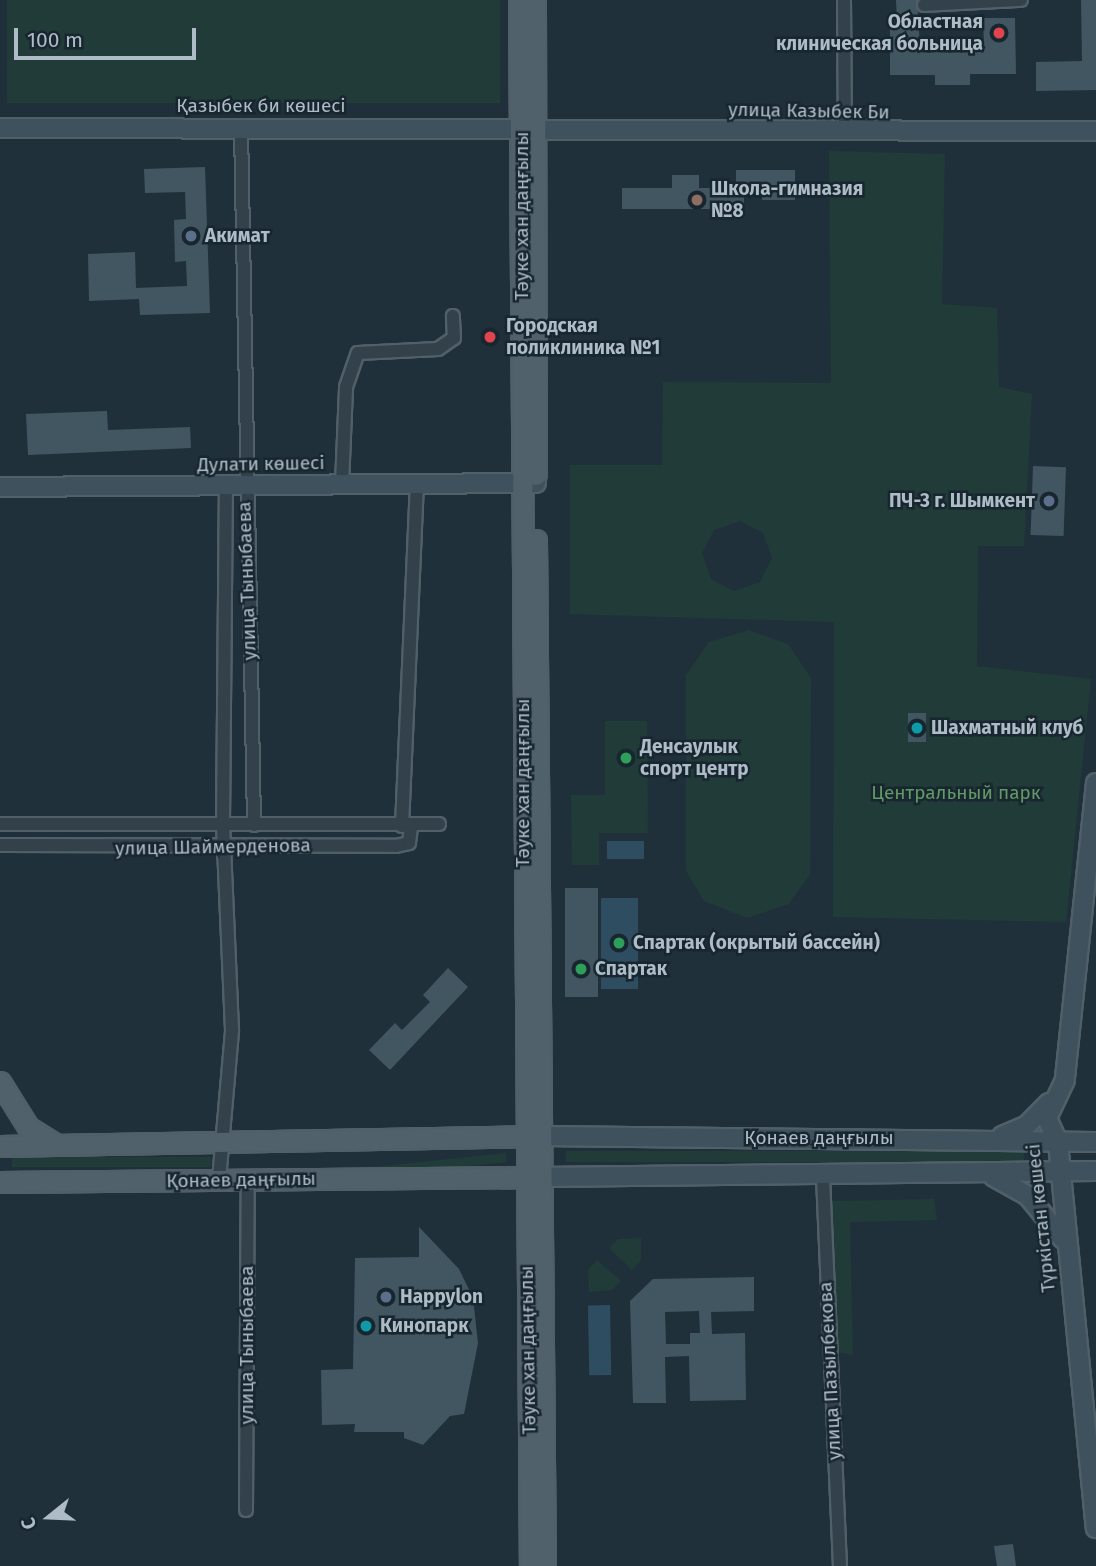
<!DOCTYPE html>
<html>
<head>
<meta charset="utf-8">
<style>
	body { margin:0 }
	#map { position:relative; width:1096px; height:1566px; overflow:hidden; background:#1f303a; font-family:"Fira Sans",sans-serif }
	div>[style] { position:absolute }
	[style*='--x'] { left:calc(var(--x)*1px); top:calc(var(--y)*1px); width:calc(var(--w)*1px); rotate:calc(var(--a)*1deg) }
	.green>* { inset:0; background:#213b39; transform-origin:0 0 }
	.water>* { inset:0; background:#2f4d61; transform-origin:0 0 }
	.building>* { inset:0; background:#425662; transform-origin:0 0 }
	.roads { filter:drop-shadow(2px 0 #505f68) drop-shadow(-2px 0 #505f68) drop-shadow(0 2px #505f68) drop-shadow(0 -2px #505f68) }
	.street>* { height:12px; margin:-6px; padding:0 6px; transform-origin:6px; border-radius:6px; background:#33414a }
	.secondary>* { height:18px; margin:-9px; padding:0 9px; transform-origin:9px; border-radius:9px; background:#40515e }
	.primary>* { height:19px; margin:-9.5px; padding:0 9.5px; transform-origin:9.5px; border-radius:9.5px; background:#50616b }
	.dots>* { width:19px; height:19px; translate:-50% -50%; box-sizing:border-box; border:4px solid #18262f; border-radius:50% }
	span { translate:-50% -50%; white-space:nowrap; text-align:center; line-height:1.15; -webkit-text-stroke:5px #18262f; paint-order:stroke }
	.poi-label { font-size:19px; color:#adbcc7; font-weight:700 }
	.right { translate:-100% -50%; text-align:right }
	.left { translate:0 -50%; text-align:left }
	.street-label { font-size:19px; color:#adbcc7 }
	.park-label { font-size:19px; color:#639965 }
	.north { position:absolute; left:14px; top:1482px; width:70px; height:70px; -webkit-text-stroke:5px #18262f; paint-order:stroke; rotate:252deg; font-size:19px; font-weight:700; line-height:28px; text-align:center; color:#adbcc7 }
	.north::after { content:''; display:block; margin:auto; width:24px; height:32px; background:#adbcc7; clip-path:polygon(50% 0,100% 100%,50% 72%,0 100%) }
	.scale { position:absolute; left:14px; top:28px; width:182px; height:32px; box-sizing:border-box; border:4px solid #adbcc7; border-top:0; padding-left:9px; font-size:21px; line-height:24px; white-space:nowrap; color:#adbcc7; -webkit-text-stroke:5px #18262f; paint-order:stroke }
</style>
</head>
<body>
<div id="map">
	<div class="green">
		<div style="left:7px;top:0;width:493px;height:103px"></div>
		<div style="clip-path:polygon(evenodd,829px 151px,945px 154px,942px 304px,997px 308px,999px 387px,1032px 394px,1024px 546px,978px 546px,977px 666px,1091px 679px,1066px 922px,833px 917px,834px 622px,570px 614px,570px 465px,662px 465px,663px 382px,831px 383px,829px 151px,740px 521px,763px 533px,772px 558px,760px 582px,734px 591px,711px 579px,702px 553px,714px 530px,740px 521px)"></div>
		<div style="clip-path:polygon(749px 630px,788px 644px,811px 678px,810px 874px,789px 904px,747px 918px,704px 901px,686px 871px,686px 675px,709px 642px)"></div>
		<div style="clip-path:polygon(605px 721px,647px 721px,648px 833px,599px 833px,599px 865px,572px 865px,571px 795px,605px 795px)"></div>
		<div style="left:1024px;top:1151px;width:11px;height:458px;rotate:90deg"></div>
		<div style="left:506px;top:1153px;width:9px;height:276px;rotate:84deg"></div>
		<div style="left:211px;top:1157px;width:10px;height:199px;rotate:90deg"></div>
		<div style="clip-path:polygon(934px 1199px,937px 1220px,850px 1222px,853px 1355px,833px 1351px,830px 1201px)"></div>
		<div style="clip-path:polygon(641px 1238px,641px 1260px,632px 1270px,609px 1248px,618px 1239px)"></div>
		<div style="clip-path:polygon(597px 1260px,621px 1281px,612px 1290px,589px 1292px,588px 1270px)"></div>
	</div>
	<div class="water">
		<div style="left:607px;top:841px;width:37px;height:18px"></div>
		<div style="left:601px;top:898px;width:37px;height:91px"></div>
		<div style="left:610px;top:1305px;width:70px;height:22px;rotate:89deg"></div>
	</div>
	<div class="building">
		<div style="clip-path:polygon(896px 0,917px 0,920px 46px,984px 46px,983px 18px,1015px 18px,1016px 74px,970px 74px,970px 85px,935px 85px,935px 75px,890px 75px,890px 19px,897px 20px)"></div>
		<div style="clip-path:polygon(1081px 0,1096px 0,1096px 90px,1036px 91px,1036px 62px,1082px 61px)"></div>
		<div style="clip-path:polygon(205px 167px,210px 313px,140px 315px,139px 299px,89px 301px,88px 254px,135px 252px,136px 288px,187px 286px,186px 261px,175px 262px,174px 220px,186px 219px,185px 192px,145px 193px,144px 169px)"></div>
		<div style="clip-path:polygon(736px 170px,795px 170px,795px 200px,762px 200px,763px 183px,736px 183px)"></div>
		<div style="clip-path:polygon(672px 175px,699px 175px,699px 188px,744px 188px,744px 209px,622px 209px,622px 188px,672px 188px)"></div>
		<div style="clip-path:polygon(107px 411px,108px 430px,190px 427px,191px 448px,28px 455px,26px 414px)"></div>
		<div style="left:1033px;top:466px;width:33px;height:69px;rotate:2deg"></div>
		<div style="left:908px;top:713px;width:18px;height:29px"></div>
		<div style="left:565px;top:888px;width:33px;height:109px"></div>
		<div style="clip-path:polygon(448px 968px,468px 987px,390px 1070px,369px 1050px,395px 1023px,402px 1030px,430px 1002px,423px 995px)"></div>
		<div style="clip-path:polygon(419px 1227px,459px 1269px,473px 1298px,478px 1343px,464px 1414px,450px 1416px,423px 1445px,404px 1438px,404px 1432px,354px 1432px,355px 1424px,322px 1425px,321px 1370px,353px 1369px,355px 1258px,419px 1257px)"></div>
		<div style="clip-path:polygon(evenodd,754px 1277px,754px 1311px,711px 1312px,712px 1334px,745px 1333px,746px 1400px,690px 1401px,689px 1356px,665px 1357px,666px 1403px,633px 1403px,630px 1301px,653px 1279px,754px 1277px,699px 1311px,700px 1333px,690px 1333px,690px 1344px,666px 1344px,665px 1312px,699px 1311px)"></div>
		<div style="clip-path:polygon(1013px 1544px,1016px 1566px,997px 1566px,994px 1546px)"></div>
	</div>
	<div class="roads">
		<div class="street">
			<div style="--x:844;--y:0;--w:132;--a:89.6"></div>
			<div style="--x:924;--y:5;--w:97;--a:-3"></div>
			<div style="--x:241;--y:127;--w:698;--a:88.93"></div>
			<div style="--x:342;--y:484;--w:97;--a:-87.6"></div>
			<div style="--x:346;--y:387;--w:36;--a:-71"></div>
			<div style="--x:358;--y:353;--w:80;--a:-2.9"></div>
			<div style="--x:438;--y:349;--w:19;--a:-35"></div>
			<div style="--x:454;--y:338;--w:22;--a:-93"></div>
			<div style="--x:0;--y:824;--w:439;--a:0"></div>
			<div style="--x:402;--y:826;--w:342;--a:-87.5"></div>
			<div style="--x:0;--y:845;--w:396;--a:0.1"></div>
			<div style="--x:396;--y:846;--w:13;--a:-13"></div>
			<div style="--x:409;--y:843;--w:17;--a:-83"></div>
			<div style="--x:823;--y:1177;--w:389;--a:87.5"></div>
			<div style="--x:219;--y:1180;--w:151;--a:-85"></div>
			<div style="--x:232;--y:1030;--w:207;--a:-92.5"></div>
			<div style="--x:223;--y:823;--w:337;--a:-89.5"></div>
			<div style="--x:246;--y:1510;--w:331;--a:-89.7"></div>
		</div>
		<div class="secondary">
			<div style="--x:0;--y:128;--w:1096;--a:0.16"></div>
			<div style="--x:0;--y:487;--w:536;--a:-0.43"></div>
			<div style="--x:1096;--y:783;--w:299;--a:96"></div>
			<div style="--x:1065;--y:1080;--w:42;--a:115.3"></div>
			<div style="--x:1047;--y:1118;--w:27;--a:66"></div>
			<div style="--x:1058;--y:1143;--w:387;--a:84.4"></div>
			<div style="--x:541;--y:1136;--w:555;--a:0.62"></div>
			<div style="--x:1002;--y:1136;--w:26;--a:-23"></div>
			<div style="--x:1026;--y:1126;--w:33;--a:-45"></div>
			<div style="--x:541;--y:1177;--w:555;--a:-0.62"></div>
			<div style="--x:994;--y:1177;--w:39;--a:29"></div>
			<div style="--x:1028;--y:1196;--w:55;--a:50.9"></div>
		</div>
		<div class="primary">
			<div style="--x:519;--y:0;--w:1566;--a:89.6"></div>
			<div style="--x:535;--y:0;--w:475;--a:89.9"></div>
			<div style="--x:536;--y:540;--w:1026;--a:89.5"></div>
			<div style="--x:0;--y:1082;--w:53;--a:58.1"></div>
			<div style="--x:28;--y:1127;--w:32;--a:32"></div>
			<div style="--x:0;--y:1146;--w:538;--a:-1.06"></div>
			<div style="--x:0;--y:1182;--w:538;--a:-0.53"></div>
		</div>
	</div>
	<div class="dots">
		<div style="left:999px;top:33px;background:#e0444e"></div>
		<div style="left:697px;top:200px;background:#8d6e63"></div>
		<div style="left:191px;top:236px;background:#5c6f8a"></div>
		<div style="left:490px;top:337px;background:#e0444e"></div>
		<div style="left:1049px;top:501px;background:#5c6f8a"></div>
		<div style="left:917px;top:728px;background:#0f9aa8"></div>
		<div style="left:626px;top:758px;background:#2e9e5b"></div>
		<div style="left:619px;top:943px;background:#2e9e5b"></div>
		<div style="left:581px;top:969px;background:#2e9e5b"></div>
		<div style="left:386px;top:1297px;background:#5c6f8a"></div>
		<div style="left:366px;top:1326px;background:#0f9aa8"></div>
	</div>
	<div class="poi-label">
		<span class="right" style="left:983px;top:33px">Областная<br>клиническая больница</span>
		<span class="left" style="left:711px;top:200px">Школа-гимназия<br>№8</span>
		<span class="left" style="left:205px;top:236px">Акимат</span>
		<span class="left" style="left:506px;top:337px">Городская<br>поликлиника №1</span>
		<span class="right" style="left:1035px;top:501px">ПЧ-3 г. Шымкент</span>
		<span class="left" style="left:931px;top:728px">Шахматный клуб</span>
		<span class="left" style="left:640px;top:758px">Денсаулык<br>спорт центр</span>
		<span class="left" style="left:633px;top:943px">Спартак (окрытый бассейн)</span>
		<span class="left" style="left:595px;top:969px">Спартак</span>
		<span class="left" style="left:400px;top:1297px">Happylon</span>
		<span class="left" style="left:380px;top:1326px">Кинопарк</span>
	</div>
	<div class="street-label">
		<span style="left:261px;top:106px">Қазыбек би көшесі</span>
		<span style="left:809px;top:111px;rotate:1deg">улица Казыбек Би</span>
		<span style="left:522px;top:216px;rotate:-90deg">Тәуке хан даңғылы</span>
		<span style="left:261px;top:464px;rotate:-1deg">Дулати көшесі</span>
		<span style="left:247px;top:581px;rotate:-92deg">улица Тыныбаева</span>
		<span style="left:523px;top:783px;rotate:-90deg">Тәуке хан даңғылы</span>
		<span style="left:213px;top:847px;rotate:-1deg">улица Шаймерденова</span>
		<span style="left:819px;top:1138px">Қонаев даңғылы</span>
		<span style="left:241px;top:1180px;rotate:-1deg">Қонаев даңғылы</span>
		<span style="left:1041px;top:1218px;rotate:-96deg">Түркістан көшесі</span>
		<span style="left:247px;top:1345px;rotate:-90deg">улица Тыныбаева</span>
		<span style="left:528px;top:1350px;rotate:-91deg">Тәуке хан даңғылы</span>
		<span style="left:830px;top:1371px;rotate:-93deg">улица Пазылбекова</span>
	</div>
	<div class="park-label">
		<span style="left:956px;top:793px">Центральный парк</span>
	</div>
	<div class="north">С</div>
	<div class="scale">100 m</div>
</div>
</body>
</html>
